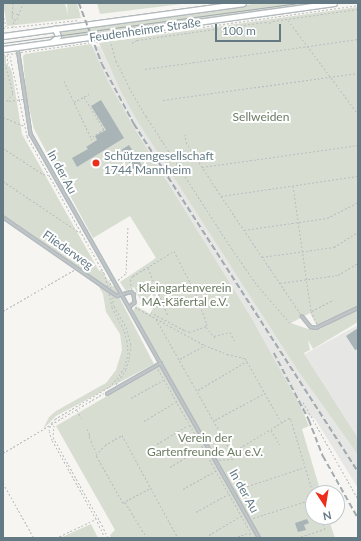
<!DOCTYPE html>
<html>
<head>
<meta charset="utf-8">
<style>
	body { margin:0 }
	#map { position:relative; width:361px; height:541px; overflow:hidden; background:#f6f5f1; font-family:Lato,sans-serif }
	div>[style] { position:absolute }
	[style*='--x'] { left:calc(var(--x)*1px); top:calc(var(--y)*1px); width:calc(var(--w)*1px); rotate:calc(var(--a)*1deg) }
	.built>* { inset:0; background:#e6e7e5 }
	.green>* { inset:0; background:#d8ddd2 }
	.building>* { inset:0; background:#a9b4b7; transform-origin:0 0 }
	.path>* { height:1px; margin-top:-0.5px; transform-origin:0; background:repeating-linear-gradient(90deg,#babec0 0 2px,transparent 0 4px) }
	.roads { filter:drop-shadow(1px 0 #b3babd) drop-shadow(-1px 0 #b3babd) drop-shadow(0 1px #b3babd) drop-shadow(0 -1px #b3babd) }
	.service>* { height:1.5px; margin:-0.75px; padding:0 0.75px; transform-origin:0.75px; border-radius:0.75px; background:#c0c6c8 }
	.secondary>* { height:5px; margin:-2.5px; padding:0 2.5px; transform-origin:2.5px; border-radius:2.5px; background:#fff }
	.tram>* { height:1px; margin:-0.5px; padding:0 0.5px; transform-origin:0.5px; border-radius:0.5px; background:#a1aaae }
	.rail>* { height:1.5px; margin-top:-0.75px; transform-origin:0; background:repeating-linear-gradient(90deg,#a1aaae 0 6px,transparent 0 9px) }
	.dots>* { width:11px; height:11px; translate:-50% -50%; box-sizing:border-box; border:2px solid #fff; border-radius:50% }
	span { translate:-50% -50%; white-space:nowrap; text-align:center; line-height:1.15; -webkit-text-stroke:4px #fff; paint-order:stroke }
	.street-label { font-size:12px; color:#637a84 }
	.park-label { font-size:12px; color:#6b7b62 }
	.poi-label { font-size:12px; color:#637a84 }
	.left { translate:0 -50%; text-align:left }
	.frame { position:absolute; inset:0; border:4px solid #637a84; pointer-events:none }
	.north { position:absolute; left:305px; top:485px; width:40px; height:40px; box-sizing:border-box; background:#fff; border:1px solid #c1cace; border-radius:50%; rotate:168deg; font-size:11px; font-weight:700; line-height:16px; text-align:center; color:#637a84 }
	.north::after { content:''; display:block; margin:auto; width:14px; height:18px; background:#ed2d1a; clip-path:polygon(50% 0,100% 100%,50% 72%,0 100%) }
	.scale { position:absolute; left:215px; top:24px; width:66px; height:18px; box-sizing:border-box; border:2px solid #637a84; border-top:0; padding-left:5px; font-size:12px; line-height:14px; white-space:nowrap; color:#637a84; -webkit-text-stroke:3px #fff; paint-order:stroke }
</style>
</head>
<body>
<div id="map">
	<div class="built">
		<div style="clip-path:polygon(100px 46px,120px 90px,153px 145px,298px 371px,358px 455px,358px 488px,315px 419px,309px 416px,301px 407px,251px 317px,136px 131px,108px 81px,92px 47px)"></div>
		<div style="clip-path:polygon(358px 325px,358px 438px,305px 354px)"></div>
	</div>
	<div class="green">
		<div style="clip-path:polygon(3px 3px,65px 3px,68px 15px,67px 3px,77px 3px,81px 18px,7px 26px)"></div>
		<div style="clip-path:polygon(97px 3px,190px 3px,100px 14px)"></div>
		<div style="clip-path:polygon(260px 3px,317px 3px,60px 39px,59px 32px)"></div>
		<div style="clip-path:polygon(358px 7px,358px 306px,317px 326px,310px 313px,291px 323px,308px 329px,320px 329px,358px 309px,358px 322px,313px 349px,308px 340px,310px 350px,304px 353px,358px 438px,358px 455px,298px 371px,138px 122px,120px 90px,99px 43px)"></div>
		<div style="clip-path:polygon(91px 44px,108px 81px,136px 131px,251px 317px,301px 407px,309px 426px,302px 429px,321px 493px,313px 493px,313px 517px,328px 517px,335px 538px,111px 538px,110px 535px,115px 530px,56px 426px,163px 363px,133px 311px,136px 306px,150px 314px,154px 306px,140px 299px,134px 287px,126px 291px,120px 282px,156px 258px,130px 216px,93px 238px,34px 129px,26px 95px,23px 56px,25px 54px)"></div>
		<div style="clip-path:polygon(3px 56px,6px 56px,6px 65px,10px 67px,12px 72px,22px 134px,99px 271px,101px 270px,112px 286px,116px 286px,119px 293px,118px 295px,154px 364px,56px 416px,43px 429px,49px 417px,56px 411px,106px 383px,116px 370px,122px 350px,121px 341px,120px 334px,106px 312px,103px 294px,94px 278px,3px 215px)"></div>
		<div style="clip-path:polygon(91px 524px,98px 538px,60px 538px)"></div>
	</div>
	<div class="building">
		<div style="clip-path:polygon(101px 100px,124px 138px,77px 167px,72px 158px,88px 149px,86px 147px,97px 140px,95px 136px,106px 130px,91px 106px)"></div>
		<div style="left:129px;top:145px;width:26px;height:9px;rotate:58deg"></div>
		<div style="clip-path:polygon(358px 328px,358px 349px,355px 350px,346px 336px)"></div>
		<div style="clip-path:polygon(307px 519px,309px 523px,304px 525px,306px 530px,298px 532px,295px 523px)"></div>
	</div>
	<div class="path">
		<div style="--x:13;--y:3;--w:14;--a:94"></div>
		<div style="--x:12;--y:17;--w:4;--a:56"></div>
		<div style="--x:14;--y:20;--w:3;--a:-18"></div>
		<div style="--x:17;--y:19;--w:17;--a:-69"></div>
		<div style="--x:12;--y:13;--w:6;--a:9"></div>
		<div style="--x:3;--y:14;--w:13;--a:77"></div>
		<div style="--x:288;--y:20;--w:117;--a:53.3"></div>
		<div style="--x:13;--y:27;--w:6;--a:-81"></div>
		<div style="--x:3;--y:28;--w:76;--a:-6"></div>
		<div style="--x:110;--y:40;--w:22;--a:74"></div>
		<div style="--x:116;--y:61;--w:29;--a:63"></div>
		<div style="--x:129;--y:87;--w:34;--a:60"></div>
		<div style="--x:146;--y:116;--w:158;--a:57.1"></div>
		<div style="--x:232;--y:249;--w:44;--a:55.2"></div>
		<div style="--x:257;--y:285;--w:50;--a:49"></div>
		<div style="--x:132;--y:43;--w:6;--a:-31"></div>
		<div style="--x:137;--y:40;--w:129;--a:-8"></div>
		<div style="--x:265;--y:22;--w:4;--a:14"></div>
		<div style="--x:269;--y:23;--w:4;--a:-27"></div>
		<div style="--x:273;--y:21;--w:86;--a:-8"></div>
		<div style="--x:21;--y:52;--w:340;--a:-7.9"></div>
		<div style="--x:3;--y:55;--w:13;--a:-9"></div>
		<div style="--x:10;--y:56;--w:82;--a:78"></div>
		<div style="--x:27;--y:136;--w:157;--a:60.7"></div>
		<div style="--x:104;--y:273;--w:14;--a:73"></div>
		<div style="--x:3;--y:63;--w:5;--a:53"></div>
		<div style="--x:6;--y:67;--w:27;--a:75"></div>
		<div style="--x:13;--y:93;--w:9;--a:126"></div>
		<div style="--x:8;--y:100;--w:5;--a:158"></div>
		<div style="--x:6;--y:65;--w:2;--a:-27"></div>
		<div style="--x:8;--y:64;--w:9;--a:-96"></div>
		<div style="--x:145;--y:69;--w:215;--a:-8"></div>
		<div style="--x:64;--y:81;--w:65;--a:64.6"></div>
		<div style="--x:84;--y:97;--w:38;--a:58"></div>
		<div style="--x:104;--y:129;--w:14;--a:146"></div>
		<div style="--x:163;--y:100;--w:197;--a:-7.9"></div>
		<div style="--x:9;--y:101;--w:14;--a:-8"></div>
		<div style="--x:74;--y:102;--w:17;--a:-28"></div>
		<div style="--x:3;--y:117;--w:23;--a:23"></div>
		<div style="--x:185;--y:134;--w:8;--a:83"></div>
		<div style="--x:186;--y:142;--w:64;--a:57.1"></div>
		<div style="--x:221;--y:196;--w:141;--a:56"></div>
		<div style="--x:3;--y:148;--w:48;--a:33"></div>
		<div style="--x:43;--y:174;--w:5;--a:11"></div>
		<div style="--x:202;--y:167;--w:158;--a:-8"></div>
		<div style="--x:3;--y:181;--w:92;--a:33.9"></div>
		<div style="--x:79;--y:232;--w:1;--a:-45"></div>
		<div style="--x:293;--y:186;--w:126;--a:81.8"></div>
		<div style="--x:311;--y:311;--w:14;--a:65"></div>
		<div style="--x:221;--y:196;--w:138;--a:-8.3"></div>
		<div style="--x:244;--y:230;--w:84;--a:-8.2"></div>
		<div style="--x:327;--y:218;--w:35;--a:-27"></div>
		<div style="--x:262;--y:257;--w:73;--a:-7.9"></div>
		<div style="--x:334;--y:247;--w:28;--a:-32"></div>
		<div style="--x:148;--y:268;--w:52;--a:67.4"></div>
		<div style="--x:110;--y:279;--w:9;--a:84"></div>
		<div style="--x:118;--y:280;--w:11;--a:-41"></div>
		<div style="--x:126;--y:273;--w:47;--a:-87.6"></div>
		<div style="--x:280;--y:283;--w:59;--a:-7.9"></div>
		<div style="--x:338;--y:275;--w:23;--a:-31"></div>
		<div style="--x:132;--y:289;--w:8;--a:-104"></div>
		<div style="--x:130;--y:281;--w:6;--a:-59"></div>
		<div style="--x:133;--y:276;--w:48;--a:-31.4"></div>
		<div style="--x:174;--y:251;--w:48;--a:62.9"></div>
		<div style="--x:196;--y:294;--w:32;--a:70"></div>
		<div style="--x:207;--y:324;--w:2;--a:117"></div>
		<div style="--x:206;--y:326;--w:17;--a:159"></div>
		<div style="--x:190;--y:332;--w:6;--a:-162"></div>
		<div style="--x:184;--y:330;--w:38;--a:-152"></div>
		<div style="--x:112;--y:297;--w:9;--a:77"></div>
		<div style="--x:114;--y:306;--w:24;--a:60"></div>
		<div style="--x:126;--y:327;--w:19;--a:74"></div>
		<div style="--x:131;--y:345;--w:15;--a:98"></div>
		<div style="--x:129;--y:360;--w:9;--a:108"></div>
		<div style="--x:126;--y:369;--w:20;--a:123"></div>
		<div style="--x:135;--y:307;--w:79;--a:28.8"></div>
		<div style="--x:204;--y:345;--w:25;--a:21"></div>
		<div style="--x:227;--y:354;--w:18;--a:13"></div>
		<div style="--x:245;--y:358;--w:73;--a:60.6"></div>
		<div style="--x:3;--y:311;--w:82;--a:-30"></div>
		<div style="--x:312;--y:311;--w:24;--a:-28"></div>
		<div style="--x:156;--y:319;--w:156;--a:60.5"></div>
		<div style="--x:233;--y:455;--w:4;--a:90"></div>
		<div style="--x:233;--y:459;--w:15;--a:176"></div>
		<div style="--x:206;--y:327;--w:16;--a:50"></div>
		<div style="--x:214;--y:336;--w:16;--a:-14"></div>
		<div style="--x:230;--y:332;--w:11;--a:63"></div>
		<div style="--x:180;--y:359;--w:26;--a:-29"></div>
		<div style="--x:158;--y:369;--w:184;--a:60.4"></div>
		<div style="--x:249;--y:529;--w:9;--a:77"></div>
		<div style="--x:198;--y:390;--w:57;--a:-30.6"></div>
		<div style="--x:131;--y:398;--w:37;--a:-29"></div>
		<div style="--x:303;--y:402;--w:112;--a:60.4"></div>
		<div style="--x:77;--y:410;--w:9;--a:63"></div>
		<div style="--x:215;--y:420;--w:57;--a:-28.4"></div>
		<div style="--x:144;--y:421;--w:37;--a:-31"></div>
		<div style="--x:54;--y:425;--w:12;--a:95"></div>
		<div style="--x:53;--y:437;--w:101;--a:60.9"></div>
		<div style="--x:102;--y:525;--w:14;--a:65"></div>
		<div style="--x:87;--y:429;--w:7;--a:63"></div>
		<div style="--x:90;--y:435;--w:2;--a:117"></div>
		<div style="--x:89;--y:437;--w:17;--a:65"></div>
		<div style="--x:271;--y:430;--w:17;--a:59"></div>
		<div style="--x:157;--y:444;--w:37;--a:-31"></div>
		<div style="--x:233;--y:452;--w:66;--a:-31.3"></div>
		<div style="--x:289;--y:418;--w:3;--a:45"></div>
		<div style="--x:291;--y:420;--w:76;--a:73.2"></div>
		<div style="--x:3;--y:453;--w:117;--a:-30.7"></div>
		<div style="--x:170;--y:467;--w:37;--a:-31"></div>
		<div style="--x:3;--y:483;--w:63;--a:60.6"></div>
		<div style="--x:183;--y:489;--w:37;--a:-29"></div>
		<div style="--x:236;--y:490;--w:73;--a:-18.4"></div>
		<div style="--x:126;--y:501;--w:26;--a:-28"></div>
		<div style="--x:196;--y:512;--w:37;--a:-29"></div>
		<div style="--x:253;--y:518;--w:63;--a:-17.6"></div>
		<div style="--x:209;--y:535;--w:37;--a:-31"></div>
		<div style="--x:56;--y:538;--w:44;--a:-25.4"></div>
		<div style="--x:105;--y:538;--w:21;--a:-115"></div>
		<div style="--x:96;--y:519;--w:90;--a:-119.1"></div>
		<div style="--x:52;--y:440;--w:9;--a:-108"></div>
		<div style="--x:49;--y:431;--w:8;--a:-76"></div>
		<div style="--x:51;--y:423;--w:6;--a:-45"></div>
		<div style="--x:55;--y:419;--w:63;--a:-30.7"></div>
		<div style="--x:109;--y:387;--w:11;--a:-45"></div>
		<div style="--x:117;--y:379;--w:15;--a:-58"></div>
		<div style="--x:125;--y:366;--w:12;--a:-76"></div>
		<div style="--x:128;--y:354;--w:13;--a:-94"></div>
		<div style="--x:127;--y:341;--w:11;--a:-105"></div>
		<div style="--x:124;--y:330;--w:26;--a:-118"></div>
		<div style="--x:112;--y:307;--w:14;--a:-102"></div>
		<div style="--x:147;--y:538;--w:42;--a:-121.4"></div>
		<div style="--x:125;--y:502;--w:2;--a:153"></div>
		<div style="--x:123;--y:503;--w:55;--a:-119.4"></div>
		<div style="--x:96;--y:455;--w:13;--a:-48"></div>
		<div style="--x:105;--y:445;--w:20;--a:-30"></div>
		<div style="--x:122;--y:435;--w:117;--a:61.5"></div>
		<div style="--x:234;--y:538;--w:15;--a:-20"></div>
		<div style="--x:297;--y:538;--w:29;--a:-18"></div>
		<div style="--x:325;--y:529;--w:13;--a:-108"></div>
	</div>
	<div class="roads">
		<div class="service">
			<div style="--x:18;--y:48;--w:87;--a:81.4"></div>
			<div style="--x:31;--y:134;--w:464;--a:60.5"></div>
			<div style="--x:3;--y:217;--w:139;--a:34.7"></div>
			<div style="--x:117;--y:296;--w:15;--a:-16"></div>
			<div style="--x:131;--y:292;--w:4;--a:34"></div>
			<div style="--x:134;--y:294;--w:9;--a:84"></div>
			<div style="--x:135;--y:303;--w:6;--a:141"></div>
			<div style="--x:302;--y:316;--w:14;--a:51"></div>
			<div style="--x:311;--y:327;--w:5;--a:11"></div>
			<div style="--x:316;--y:328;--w:47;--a:-25.5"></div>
			<div style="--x:107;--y:394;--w:62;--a:-29.9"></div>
		</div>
		<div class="secondary">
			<div style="--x:3;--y:36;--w:242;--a:-7.8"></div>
			<div style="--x:52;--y:42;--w:8;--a:-45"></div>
			<div style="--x:58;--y:36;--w:8;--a:-113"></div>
			<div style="--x:3;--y:49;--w:334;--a:-7.9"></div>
		</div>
	</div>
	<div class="tram">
		<div style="--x:3;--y:43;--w:298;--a:-7.7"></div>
	</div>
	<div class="rail">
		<div style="--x:79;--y:3;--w:65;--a:69.3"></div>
		<div style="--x:102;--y:64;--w:68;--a:61.9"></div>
		<div style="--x:134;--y:124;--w:414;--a:57.2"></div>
		<div style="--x:274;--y:353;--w:76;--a:62.4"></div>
		<div style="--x:309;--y:420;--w:39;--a:69"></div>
		<div style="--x:323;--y:456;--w:71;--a:60.6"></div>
	</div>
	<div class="dots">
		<div style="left:96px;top:163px;background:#ed2d1a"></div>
	</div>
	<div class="street-label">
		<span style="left:145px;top:30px;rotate:-8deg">Feudenheimer Straße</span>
		<span style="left:62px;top:172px;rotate:61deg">In der Au</span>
		<span style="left:68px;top:250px;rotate:35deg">Fliederweg</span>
		<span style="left:244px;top:491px;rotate:61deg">In der Au</span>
	</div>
	<div class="park-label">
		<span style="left:261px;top:117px">Sellweiden</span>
		<span style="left:185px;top:295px">Kleingartenverein<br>MA-Käfertal e.V.</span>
		<span style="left:205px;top:445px">Verein der<br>Gartenfreunde Au e.V.</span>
	</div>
	<div class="poi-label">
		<span class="left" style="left:104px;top:163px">Schützengesellschaft<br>1744 Mannheim</span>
	</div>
	<div class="frame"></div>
	<div class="north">N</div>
	<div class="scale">100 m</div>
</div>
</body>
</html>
